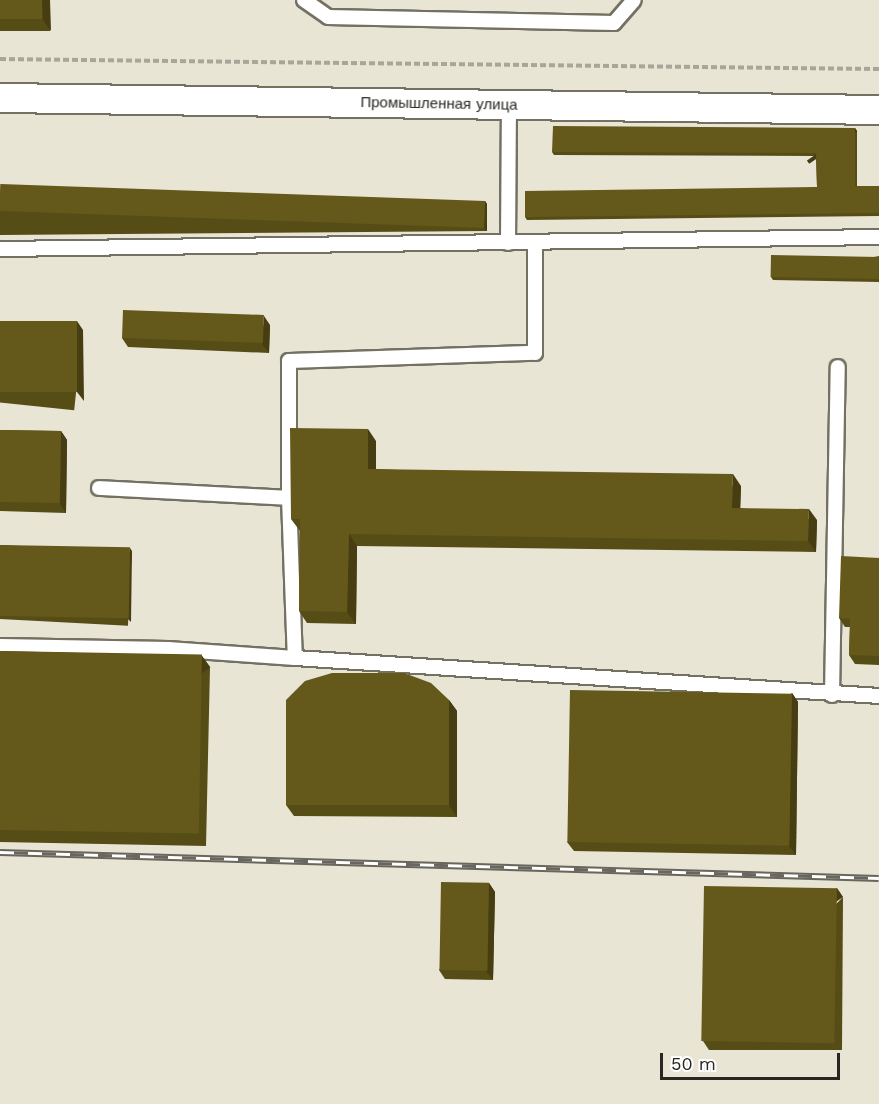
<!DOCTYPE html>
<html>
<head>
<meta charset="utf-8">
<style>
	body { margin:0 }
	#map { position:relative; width:879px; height:1104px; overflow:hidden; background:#e8e5d5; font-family:"Work Sans",sans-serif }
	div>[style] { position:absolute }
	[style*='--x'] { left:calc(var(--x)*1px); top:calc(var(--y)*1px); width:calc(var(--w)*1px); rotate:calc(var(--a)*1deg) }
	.path>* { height:4px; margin-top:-2px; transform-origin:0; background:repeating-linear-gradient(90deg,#a8a699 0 6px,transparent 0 9px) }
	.roads { filter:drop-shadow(2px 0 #747163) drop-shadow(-2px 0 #747163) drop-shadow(0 2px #747163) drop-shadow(0 -2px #747163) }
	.lane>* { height:14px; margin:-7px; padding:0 7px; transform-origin:7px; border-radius:7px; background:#fff }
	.street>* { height:28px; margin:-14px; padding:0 14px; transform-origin:14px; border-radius:14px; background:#fff }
	.rail>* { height:7px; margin-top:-3.5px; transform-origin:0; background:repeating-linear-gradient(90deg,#fff 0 14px,#68665d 0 28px); box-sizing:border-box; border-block:2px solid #68665d }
	.wall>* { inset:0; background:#564c16; transform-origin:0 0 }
	.shaded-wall>* { inset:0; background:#463e12; transform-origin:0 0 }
	.building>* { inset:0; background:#64581a; transform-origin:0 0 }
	span { translate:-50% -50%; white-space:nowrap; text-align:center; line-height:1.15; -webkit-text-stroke:6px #fff; paint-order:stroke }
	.street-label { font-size:15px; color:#272620 }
	.scale { position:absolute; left:660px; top:1053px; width:180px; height:27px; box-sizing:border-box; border:3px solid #272620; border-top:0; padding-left:8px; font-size:18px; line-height:21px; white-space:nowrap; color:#272620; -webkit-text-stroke:4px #fff; paint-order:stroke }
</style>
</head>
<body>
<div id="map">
	<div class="path">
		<div style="--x:0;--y:59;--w:879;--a:0.65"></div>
	</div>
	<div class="roads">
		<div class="lane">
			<div style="--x:304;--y:0;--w:29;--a:35"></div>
			<div style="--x:328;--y:17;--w:286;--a:1.2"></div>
			<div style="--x:614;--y:23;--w:30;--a:-49"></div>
			<div style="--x:508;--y:243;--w:138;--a:-89.6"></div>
			<div style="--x:0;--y:249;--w:879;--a:-0.78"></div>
			<div style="--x:99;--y:488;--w:190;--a:3"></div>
			<div style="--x:289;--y:498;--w:160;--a:87.9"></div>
			<div style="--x:295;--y:658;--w:585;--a:3.72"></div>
			<div style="--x:289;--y:498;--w:137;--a:-90"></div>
			<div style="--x:289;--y:361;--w:246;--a:-1.9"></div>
			<div style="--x:535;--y:353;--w:110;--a:-90"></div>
			<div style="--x:0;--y:646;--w:168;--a:1"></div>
			<div style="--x:168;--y:649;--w:127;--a:4.1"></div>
			<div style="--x:832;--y:695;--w:328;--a:-89"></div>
		</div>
		<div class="street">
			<div style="--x:0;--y:98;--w:879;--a:0.78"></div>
		</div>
	</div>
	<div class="rail">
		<div style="--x:0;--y:852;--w:879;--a:1.69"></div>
	</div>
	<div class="wall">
		<div style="left:0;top:0;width:50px;height:31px"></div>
		<div style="clip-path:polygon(855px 128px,857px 131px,857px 186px,879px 186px,879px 216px,527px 220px,525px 217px,817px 187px,816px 156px,554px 155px,552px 152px)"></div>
		<div style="clip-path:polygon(485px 201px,487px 204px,487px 231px,0 235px,0 205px)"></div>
		<div style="clip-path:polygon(879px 256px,879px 282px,773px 280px,771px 277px)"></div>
		<div style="left:0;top:322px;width:83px;height:80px;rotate:6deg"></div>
		<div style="clip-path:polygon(270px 325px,269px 353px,128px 347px,122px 338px)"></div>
		<div style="clip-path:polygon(0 430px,61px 431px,67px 440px,66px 513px,0 511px)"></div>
		<div style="clip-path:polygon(376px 441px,376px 469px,741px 486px,740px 508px,817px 520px,816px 552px,357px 546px,356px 624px,307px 623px,299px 611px,300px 531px,291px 519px)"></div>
		<div style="left:0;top:545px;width:132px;height:74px;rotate:3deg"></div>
		<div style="clip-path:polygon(879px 558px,879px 665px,855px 664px,849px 655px,850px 627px,845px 627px,839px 618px)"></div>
		<div style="clip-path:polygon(0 651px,202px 656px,210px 667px,206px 846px,0 842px)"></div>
		<div style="clip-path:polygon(792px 693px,798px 702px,796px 855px,574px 851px,567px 842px)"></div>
		<div style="clip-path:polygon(449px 700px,457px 711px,457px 817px,294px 816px,286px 805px)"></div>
		<div style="clip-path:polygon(489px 883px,495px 892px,493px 980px,445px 979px,439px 970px)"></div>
		<div style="clip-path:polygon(843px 897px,842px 1050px,709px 1050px,703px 1041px)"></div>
	</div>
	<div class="shaded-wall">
		<div style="clip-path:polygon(42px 0,50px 0,51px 31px,43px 20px)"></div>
		<div style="left:855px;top:128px;width:4px;height:58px;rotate:56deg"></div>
		<div style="clip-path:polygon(485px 201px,487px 204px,487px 231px,484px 228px)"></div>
		<div style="clip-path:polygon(264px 316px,270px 325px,269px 353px,262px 344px)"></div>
		<div style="clip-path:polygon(77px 321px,83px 330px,84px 401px,77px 392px)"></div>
		<div style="clip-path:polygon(368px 429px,376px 441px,376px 481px,368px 469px)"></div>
		<div style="clip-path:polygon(61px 431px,67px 440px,66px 513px,60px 504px)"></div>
		<div style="clip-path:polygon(733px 474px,741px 486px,740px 519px,732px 508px)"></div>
		<div style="clip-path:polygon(809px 509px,817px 520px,816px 552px,808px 541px)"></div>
		<div style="clip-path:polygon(349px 534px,357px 546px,356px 624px,347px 612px)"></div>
		<div style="clip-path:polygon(130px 548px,132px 551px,131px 622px,128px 619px)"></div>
		<div style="left:202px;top:656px;width:14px;height:178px;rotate:54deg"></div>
		<div style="clip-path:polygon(792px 693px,798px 702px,796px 855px,789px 846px)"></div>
		<div style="clip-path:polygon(449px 700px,457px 711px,457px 817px,449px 805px)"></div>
		<div style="clip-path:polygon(489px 883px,495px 892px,493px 980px,486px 971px)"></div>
		<div style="left:837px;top:888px;width:11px;height:153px;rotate:56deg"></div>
	</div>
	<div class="building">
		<div style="left:0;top:0;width:42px;height:19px"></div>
		<div style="clip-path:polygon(553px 126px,855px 128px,855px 186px,879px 186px,879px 213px,525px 217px,525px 191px,817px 187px,816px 153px,552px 152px)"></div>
		<div style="left:485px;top:201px;width:27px;height:485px;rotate:92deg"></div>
		<div style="left:771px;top:255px;width:108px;height:22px;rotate:1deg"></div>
		<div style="left:123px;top:310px;width:141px;height:28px;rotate:2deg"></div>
		<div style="left:77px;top:321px;width:71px;height:77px;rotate:90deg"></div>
		<div style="clip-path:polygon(290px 428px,368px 429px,368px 469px,733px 474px,732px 508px,809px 509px,808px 541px,349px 534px,347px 612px,299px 611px,300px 519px,291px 519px)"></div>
		<div style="left:0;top:430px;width:61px;height:72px;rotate:1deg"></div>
		<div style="left:0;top:545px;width:130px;height:71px;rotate:1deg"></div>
		<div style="clip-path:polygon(841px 556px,879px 558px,879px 656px,849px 655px,850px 619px,839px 618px)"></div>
		<div style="left:0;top:651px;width:202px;height:179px;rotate:1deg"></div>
		<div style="clip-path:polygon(332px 673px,404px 673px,431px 683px,449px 700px,449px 805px,286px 805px,286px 700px,305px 681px)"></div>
		<div style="left:570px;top:690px;width:222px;height:152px;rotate:1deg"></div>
		<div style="left:441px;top:882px;width:48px;height:88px;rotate:1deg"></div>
		<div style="left:704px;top:886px;width:133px;height:155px;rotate:1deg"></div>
	</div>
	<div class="street-label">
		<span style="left:439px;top:104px;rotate:1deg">Промышленная улица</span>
	</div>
	<div class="scale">50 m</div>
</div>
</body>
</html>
